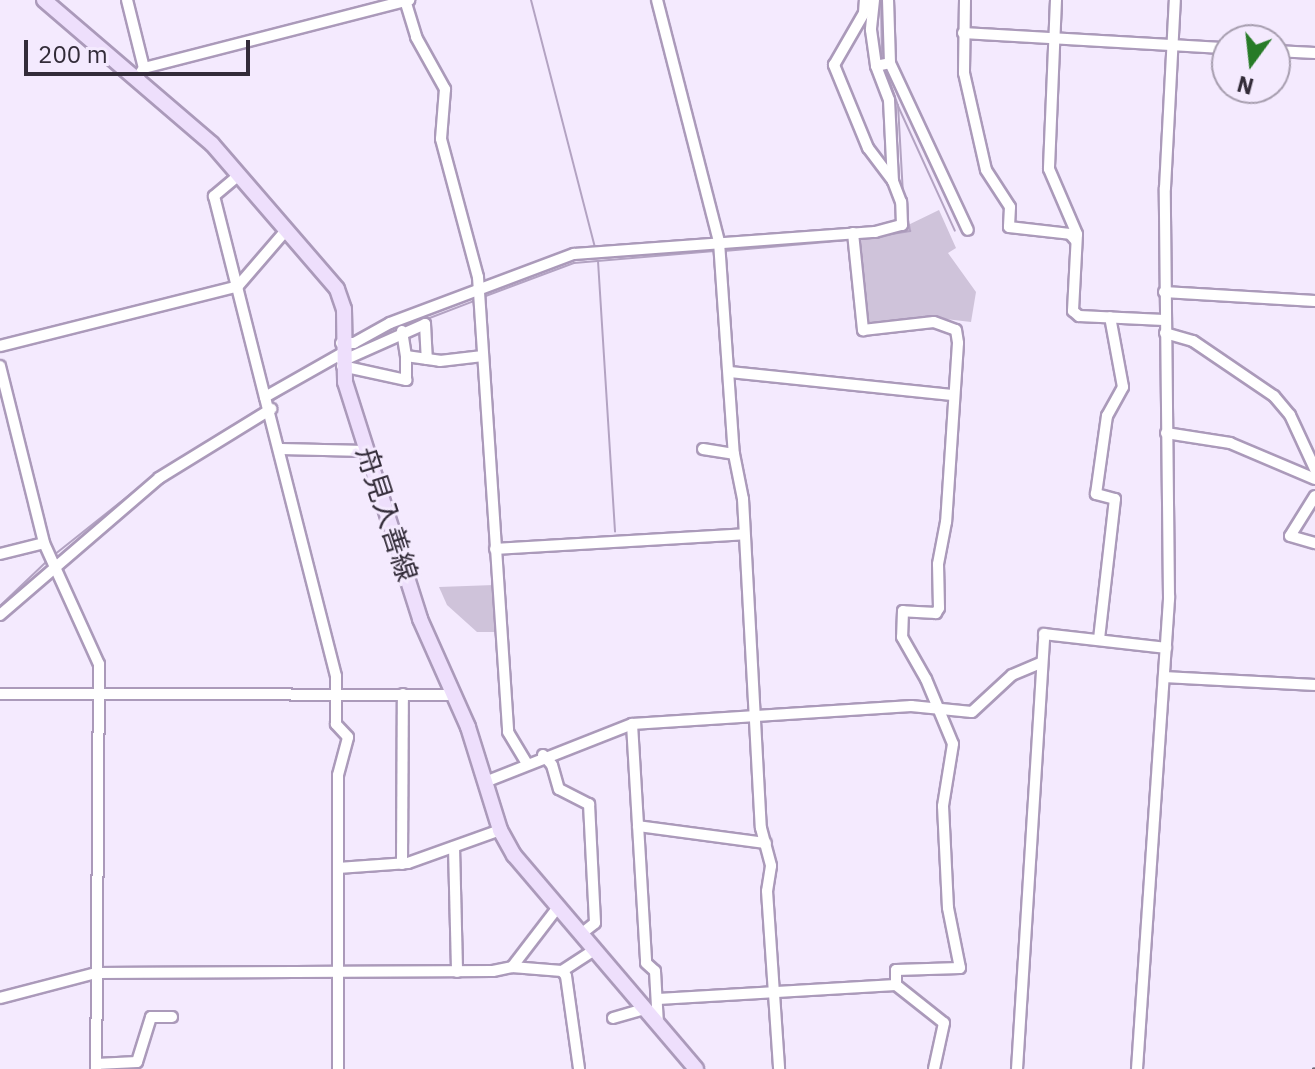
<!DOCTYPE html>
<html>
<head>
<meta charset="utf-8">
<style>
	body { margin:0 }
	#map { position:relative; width:1315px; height:1069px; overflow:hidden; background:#f4eafe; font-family:"IBM Plex Sans","Noto Sans JP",sans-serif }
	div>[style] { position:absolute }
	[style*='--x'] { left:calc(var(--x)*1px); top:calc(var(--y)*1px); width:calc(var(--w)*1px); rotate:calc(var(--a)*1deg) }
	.green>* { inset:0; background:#cfc3da }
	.stream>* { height:2px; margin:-1px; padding:0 1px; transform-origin:1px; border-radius:1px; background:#b3a3c2 }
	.roads { filter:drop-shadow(2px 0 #ab9aba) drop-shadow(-2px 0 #ab9aba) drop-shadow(0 2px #ab9aba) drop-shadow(0 -2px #ab9aba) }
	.minor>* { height:10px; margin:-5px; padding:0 5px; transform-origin:5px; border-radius:5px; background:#fff }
	.major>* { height:14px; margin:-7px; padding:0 7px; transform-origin:7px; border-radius:7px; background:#eedffc }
	.rail>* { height:2px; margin-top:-1px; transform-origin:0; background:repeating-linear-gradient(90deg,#706877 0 10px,transparent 0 20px) }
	span { translate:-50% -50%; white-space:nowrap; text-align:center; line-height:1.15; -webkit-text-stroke:6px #f4eafe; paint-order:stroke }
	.street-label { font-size:28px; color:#332c39 }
	.north { position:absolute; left:1211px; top:24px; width:80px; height:80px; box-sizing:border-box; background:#f4eafe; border:2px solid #a79eaf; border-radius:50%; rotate:195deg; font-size:22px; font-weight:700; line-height:32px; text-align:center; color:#332c39 }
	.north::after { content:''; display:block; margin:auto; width:28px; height:36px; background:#277b27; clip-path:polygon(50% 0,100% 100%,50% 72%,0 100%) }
	.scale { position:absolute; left:24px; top:40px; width:226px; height:36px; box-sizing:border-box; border:4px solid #332c39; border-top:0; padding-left:10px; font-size:24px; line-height:28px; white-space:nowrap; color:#332c39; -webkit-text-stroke:6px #f4eafe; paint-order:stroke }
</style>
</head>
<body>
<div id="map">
	<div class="green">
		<div style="clip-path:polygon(939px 210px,956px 248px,948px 253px,976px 292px,971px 322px,920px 316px,865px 327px,857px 236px,904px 227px)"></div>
		<div style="clip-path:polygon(494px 585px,498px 632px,477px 632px,447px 605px,439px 587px)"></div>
	</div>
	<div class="stream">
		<div style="--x:531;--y:0;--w:255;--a:75.5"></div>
		<div style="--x:881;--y:0;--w:62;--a:89.1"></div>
		<div style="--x:885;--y:68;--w:39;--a:71"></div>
		<div style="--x:898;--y:105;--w:90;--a:86.8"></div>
		<div style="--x:898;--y:106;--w:137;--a:65.5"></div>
		<div style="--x:860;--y:239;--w:51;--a:-9.1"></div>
		<div style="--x:910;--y:231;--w:22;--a:-100"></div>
		<div style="--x:724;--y:251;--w:125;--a:-5"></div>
		<div style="--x:598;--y:261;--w:271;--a:86.4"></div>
		<div style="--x:483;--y:297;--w:97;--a:-20.5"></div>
		<div style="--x:574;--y:263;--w:141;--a:-4.9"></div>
		<div style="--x:427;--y:319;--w:50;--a:-21"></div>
		<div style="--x:361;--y:347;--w:42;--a:-25.3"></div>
		<div style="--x:269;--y:403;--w:38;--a:-33"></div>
		<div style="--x:54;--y:555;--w:138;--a:-38.5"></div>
		<div style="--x:162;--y:469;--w:120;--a:-31.7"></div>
		<div style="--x:0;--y:606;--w:64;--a:-43.7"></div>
	</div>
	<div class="roads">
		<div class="minor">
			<div style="--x:127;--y:0;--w:70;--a:76"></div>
			<div style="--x:405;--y:0;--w:39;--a:73"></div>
			<div style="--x:416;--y:37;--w:60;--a:60.9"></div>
			<div style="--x:445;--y:89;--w:50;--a:94.6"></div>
			<div style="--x:441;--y:139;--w:143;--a:75"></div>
			<div style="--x:478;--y:277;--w:456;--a:86.2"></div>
			<div style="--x:508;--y:732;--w:35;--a:59"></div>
			<div style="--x:657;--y:0;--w:250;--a:75.6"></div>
			<div style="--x:719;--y:242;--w:213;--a:86"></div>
			<div style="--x:734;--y:454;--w:46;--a:78.7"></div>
			<div style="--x:743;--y:499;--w:329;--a:86.9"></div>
			<div style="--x:761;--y:828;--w:39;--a:75"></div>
			<div style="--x:771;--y:866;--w:25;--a:99"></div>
			<div style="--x:767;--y:891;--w:178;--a:86.1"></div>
			<div style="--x:874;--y:0;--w:30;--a:96"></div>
			<div style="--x:871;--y:30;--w:36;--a:82"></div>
			<div style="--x:876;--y:66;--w:14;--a:-12"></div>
			<div style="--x:890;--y:63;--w:63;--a:-91.8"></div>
			<div style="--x:965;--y:0;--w:73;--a:90.8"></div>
			<div style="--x:964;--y:73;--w:99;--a:77.2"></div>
			<div style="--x:986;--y:170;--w:44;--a:57"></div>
			<div style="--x:1010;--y:207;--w:20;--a:93"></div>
			<div style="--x:1009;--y:227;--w:61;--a:6.5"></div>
			<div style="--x:1070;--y:234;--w:9;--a:49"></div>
			<div style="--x:1056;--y:0;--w:169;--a:92.4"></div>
			<div style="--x:1049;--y:169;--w:71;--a:66.7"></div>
			<div style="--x:1077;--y:234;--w:77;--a:93"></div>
			<div style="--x:1073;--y:311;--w:8;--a:40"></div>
			<div style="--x:1079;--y:316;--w:85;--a:2.7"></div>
			<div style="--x:963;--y:33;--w:264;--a:3.3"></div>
			<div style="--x:1275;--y:51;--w:40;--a:2.9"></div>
			<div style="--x:890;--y:63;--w:184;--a:65"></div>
			<div style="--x:876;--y:66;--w:36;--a:69"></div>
			<div style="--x:889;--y:100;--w:81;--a:87.2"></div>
			<div style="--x:137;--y:78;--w:12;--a:-55"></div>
			<div style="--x:144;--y:68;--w:274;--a:-14.4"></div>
			<div style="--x:239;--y:175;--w:33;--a:140"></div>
			<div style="--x:214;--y:196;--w:207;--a:75.8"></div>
			<div style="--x:853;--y:233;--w:98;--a:84.1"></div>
			<div style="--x:863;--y:330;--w:71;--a:-6.4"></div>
			<div style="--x:934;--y:322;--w:23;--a:20"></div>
			<div style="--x:956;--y:330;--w:13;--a:81"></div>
			<div style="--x:958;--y:343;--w:179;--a:93.8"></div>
			<div style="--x:946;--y:522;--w:43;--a:100.8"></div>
			<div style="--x:938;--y:564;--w:44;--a:88.7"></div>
			<div style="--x:939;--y:608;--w:6;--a:121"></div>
			<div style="--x:936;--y:613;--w:33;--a:-177"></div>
			<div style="--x:903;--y:611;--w:26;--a:92"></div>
			<div style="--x:902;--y:637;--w:48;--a:60.3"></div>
			<div style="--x:926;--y:679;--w:70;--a:67.4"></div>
			<div style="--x:953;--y:744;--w:63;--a:99.2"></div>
			<div style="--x:943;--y:806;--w:102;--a:87.2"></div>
			<div style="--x:948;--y:908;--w:61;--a:78.7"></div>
			<div style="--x:960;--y:968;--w:64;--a:178.2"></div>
			<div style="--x:896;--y:970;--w:15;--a:90"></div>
			<div style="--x:896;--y:985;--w:61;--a:38.4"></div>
			<div style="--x:944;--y:1023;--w:47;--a:102.3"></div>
			<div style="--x:1164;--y:292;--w:151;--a:3.4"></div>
			<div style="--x:402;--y:331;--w:25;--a:81"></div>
			<div style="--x:1165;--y:333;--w:29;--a:16"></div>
			<div style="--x:1193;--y:341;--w:98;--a:34.2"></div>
			<div style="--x:1274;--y:396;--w:25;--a:50"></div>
			<div style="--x:1290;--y:415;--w:60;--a:65.2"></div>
			<div style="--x:341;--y:343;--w:13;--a:0"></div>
			<div style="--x:354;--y:343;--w:41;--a:-29.1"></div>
			<div style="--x:390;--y:323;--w:197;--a:-20.6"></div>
			<div style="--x:574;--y:254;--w:302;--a:-4.2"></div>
			<div style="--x:875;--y:232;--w:28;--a:-15"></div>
			<div style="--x:902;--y:225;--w:23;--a:-92"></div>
			<div style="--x:901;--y:202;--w:22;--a:-111"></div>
			<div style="--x:893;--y:181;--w:41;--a:-127.1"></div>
			<div style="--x:868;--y:148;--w:90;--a:-112.3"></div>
			<div style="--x:834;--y:65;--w:60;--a:-60"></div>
			<div style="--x:864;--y:13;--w:13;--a:-86"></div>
			<div style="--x:0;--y:346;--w:245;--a:-14.1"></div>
			<div style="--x:238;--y:286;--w:75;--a:-49.3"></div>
			<div style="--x:342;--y:361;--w:91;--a:-24"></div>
			<div style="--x:425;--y:324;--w:35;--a:87"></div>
			<div style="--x:0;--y:366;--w:182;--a:76"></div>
			<div style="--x:44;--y:543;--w:133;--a:65.6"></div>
			<div style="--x:99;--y:664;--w:405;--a:90.4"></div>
			<div style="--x:342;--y:366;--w:66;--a:12.3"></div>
			<div style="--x:406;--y:380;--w:24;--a:-90"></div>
			<div style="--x:406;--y:356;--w:34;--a:8"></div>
			<div style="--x:440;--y:361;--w:43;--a:-6.6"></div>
			<div style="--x:730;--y:372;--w:223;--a:5.9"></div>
			<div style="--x:1166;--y:433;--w:65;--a:8.9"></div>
			<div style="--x:1230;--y:443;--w:92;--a:23"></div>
			<div style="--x:281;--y:449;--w:85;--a:1.3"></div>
			<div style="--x:703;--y:449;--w:31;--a:9"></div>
			<div style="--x:1315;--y:496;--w:47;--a:122"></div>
			<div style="--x:1290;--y:536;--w:26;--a:16"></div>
			<div style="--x:495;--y:549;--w:249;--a:-3.4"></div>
			<div style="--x:0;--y:554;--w:45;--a:-14"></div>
			<div style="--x:0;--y:615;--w:210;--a:-40.7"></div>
			<div style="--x:159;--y:478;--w:132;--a:-31.6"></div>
			<div style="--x:1099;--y:639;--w:141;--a:-83.5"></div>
			<div style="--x:1115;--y:499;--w:20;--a:-165"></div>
			<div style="--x:1096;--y:494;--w:79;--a:-82"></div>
			<div style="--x:1107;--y:416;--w:33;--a:-61"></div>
			<div style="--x:1123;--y:387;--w:71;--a:-100.5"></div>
			<div style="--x:1164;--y:677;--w:151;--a:3"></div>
			<div style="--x:0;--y:694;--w:454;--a:0.1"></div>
			<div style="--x:632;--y:724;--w:239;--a:86.6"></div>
			<div style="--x:646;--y:963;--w:12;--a:42"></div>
			<div style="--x:655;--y:971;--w:54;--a:86.8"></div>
			<div style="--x:543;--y:755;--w:13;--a:48"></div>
			<div style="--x:552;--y:765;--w:25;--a:74"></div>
			<div style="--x:559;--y:789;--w:34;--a:27"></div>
			<div style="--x:589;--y:804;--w:119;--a:87.1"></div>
			<div style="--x:595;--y:923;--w:18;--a:142"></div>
			<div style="--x:485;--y:782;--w:158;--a:-21.5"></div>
			<div style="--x:632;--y:724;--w:280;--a:-3.7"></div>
			<div style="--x:911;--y:706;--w:61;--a:5.6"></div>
			<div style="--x:972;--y:712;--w:54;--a:-42.8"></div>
			<div style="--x:1012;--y:675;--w:30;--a:-23"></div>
			<div style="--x:638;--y:826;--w:129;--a:7.6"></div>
			<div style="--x:454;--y:847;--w:125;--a:88.6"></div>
			<div style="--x:402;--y:864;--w:170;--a:-89.7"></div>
			<div style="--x:338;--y:868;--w:70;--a:-4.1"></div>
			<div style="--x:408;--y:863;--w:98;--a:-19.7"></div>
			<div style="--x:512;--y:967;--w:50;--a:4.6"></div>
			<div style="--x:562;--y:971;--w:6;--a:51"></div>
			<div style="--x:566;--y:976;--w:94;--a:82"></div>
			<div style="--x:562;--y:971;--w:38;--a:-33"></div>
			<div style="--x:0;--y:998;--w:99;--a:-14.6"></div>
			<div style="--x:96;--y:973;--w:397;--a:-0.3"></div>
			<div style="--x:493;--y:971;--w:19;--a:-12"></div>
			<div style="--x:512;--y:967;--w:76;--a:-52.5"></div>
			<div style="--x:658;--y:999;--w:238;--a:-3.4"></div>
			<div style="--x:613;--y:1018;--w:32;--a:-16"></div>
			<div style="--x:96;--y:1064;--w:41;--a:-2.8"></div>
			<div style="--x:137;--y:1062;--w:47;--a:-72.7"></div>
			<div style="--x:151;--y:1017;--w:21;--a:0"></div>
			<div style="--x:338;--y:1069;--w:294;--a:-90"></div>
			<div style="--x:338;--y:775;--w:39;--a:-75"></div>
			<div style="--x:348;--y:737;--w:18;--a:-133"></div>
			<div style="--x:336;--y:724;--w:48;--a:-90"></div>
			<div style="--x:336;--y:676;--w:288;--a:-104.3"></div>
			<div style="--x:265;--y:397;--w:87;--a:-29.5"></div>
			<div style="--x:1017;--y:1069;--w:436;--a:-86.4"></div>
			<div style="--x:1044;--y:634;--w:123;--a:6.5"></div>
			<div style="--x:1137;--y:1069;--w:473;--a:-86.1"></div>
			<div style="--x:1169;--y:597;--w:409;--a:-90.6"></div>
			<div style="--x:1165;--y:188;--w:188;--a:-87"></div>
		</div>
		<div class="major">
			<div style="--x:44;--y:0;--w:221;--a:40.6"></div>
			<div style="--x:212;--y:144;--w:191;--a:49.2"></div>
			<div style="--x:337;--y:289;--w:21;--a:71"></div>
			<div style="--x:344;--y:309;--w:73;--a:89.2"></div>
			<div style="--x:345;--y:382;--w:249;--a:72.4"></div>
			<div style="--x:420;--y:619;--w:118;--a:66"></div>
			<div style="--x:468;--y:727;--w:108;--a:72.7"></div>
			<div style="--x:500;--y:830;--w:29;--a:61"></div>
			<div style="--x:514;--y:855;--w:281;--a:49.6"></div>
		</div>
	</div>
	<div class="rail">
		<div style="--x:1312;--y:1069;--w:3;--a:-18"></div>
	</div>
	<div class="street-label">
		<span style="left:387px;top:514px;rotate:72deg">舟見入善線</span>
	</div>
	<div class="north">N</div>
	<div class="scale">200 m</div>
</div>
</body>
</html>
